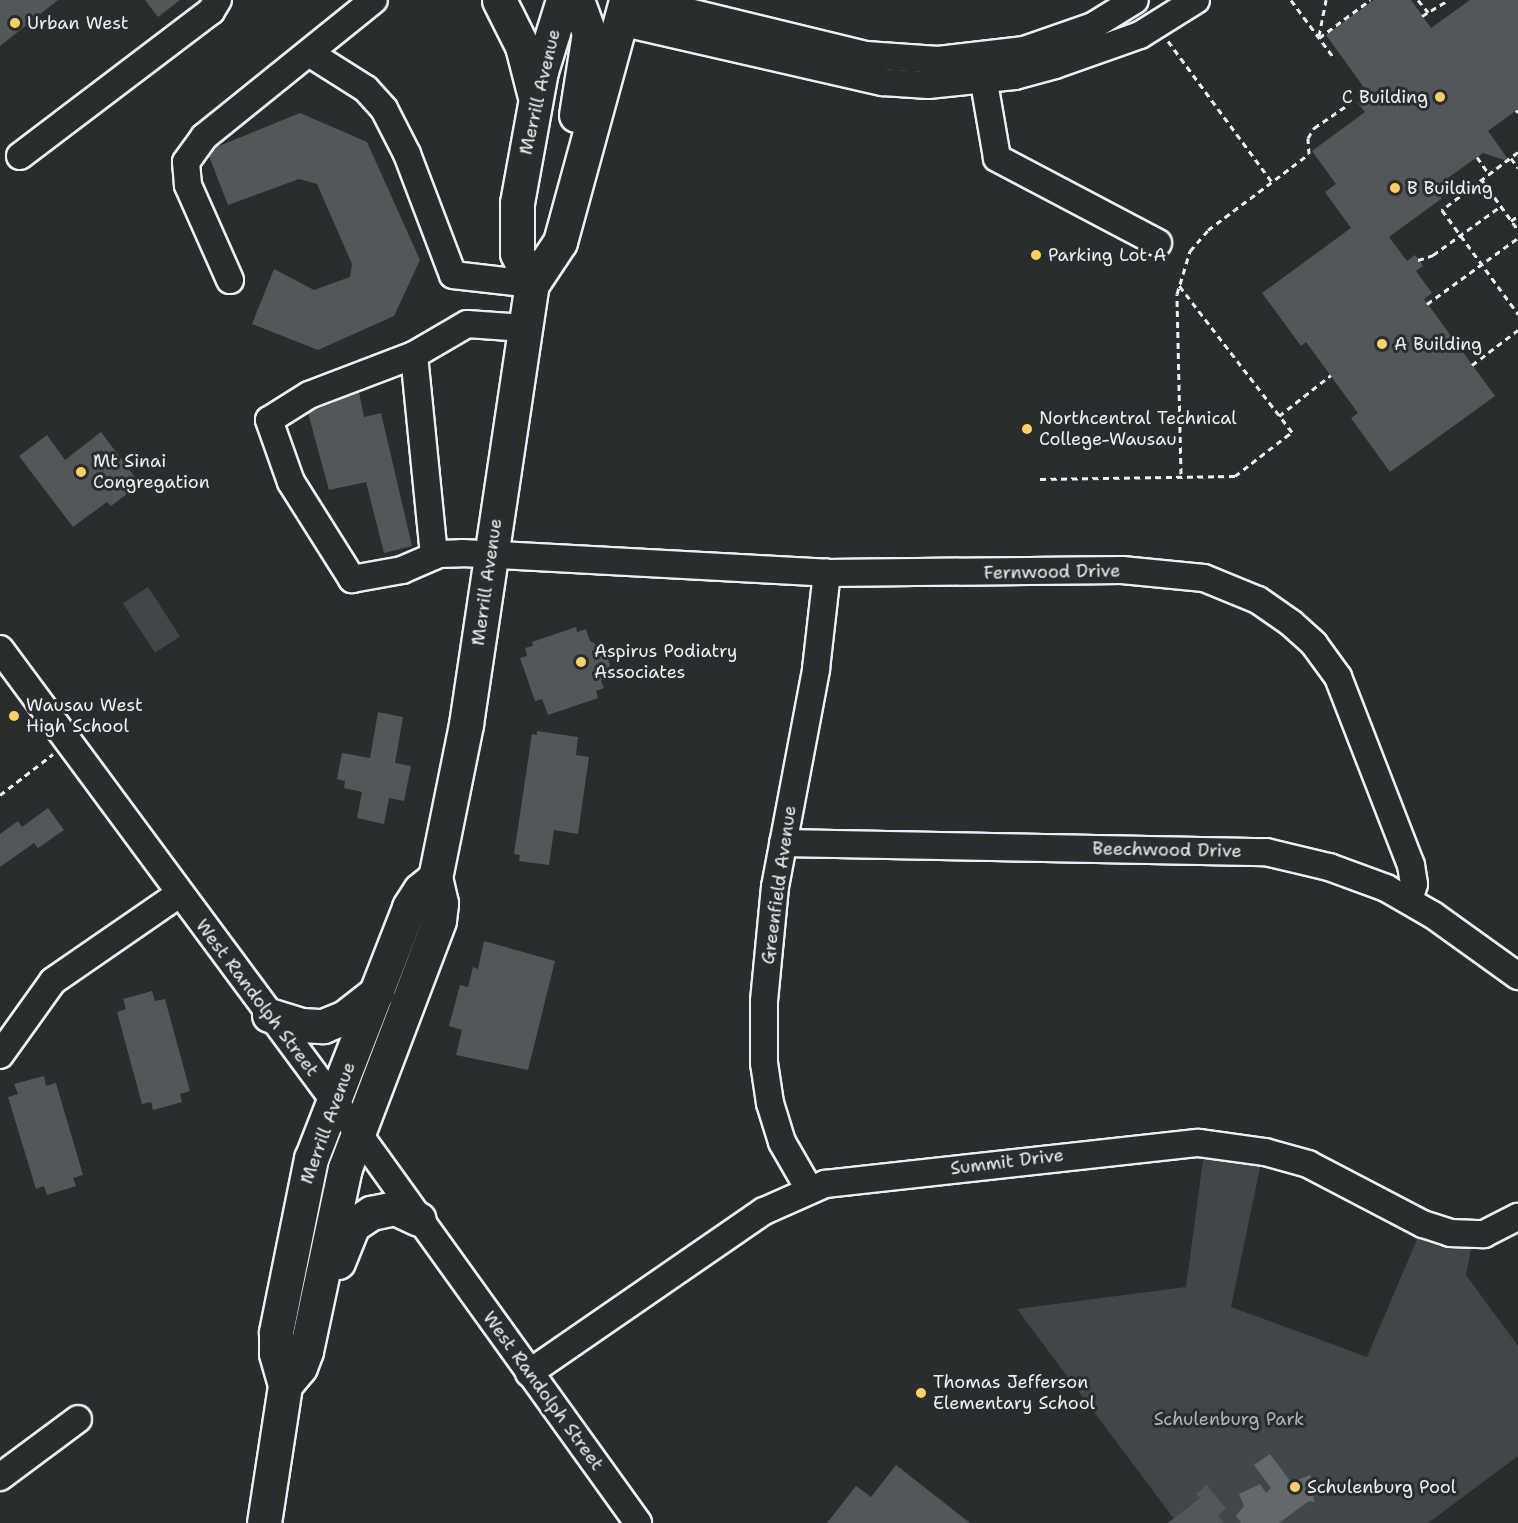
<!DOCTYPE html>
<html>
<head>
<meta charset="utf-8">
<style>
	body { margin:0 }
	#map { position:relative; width:1518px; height:1523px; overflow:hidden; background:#2a2d2e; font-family:"Shantell Sans",sans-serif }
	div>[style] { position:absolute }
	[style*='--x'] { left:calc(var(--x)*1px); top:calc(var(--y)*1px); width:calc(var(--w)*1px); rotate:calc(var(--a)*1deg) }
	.green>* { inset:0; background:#424648; transform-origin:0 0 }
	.water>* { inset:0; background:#63686b }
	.building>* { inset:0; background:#535759 }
	.path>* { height:3px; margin-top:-1.5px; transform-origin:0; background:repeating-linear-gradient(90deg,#e8f1f8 0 6px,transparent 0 10.5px) }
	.roads { filter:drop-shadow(2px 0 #e8f1f8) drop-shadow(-2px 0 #e8f1f8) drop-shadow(0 2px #e8f1f8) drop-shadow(0 -2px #e8f1f8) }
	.minor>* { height:26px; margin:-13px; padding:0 13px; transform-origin:13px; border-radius:13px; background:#2a2d2e }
	.major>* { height:33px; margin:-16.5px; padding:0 16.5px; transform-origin:16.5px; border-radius:16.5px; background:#2a2d2e }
	.dots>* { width:16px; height:16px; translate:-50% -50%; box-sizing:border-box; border:3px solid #2a2d2e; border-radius:50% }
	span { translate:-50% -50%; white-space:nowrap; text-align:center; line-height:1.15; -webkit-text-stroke:6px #2a2d2e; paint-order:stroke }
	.poi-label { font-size:18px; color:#e8f1f8 }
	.left { translate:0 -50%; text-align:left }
	.right { translate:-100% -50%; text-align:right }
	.street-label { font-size:18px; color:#e8f1f8 }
	.park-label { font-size:18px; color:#aeb5ba }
</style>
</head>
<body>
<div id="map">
	<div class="green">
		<div style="left:148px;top:587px;width:59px;height:30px;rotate:57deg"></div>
		<div style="clip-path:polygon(1203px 1160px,1261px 1163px,1231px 1307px,1367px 1357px,1418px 1237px,1471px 1249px,1466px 1275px,1518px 1346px,1518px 1456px,1428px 1523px,1177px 1523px,1017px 1309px,1186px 1287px)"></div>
	</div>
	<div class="water">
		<div style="clip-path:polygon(1270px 1454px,1294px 1486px,1295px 1481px,1310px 1475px,1321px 1491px,1313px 1497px,1315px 1502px,1309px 1501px,1279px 1523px,1241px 1523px,1236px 1516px,1244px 1506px,1239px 1494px,1260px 1484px,1266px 1493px,1271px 1488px,1254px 1465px)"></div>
	</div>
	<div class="building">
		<div style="clip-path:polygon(0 0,58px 0,0 46px)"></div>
		<div style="clip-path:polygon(145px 0,180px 0,158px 17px)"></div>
		<div style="clip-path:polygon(1374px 0,1411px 0,1431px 28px,1470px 0,1518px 0,1518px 109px,1488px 131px,1510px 162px,1483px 153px,1442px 182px,1441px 199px,1389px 237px,1407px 261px,1415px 255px,1423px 266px,1416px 271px,1432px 293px,1424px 299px,1495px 396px,1390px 472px,1351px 418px,1358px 413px,1306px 342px,1301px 346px,1262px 293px,1351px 228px,1325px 192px,1336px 184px,1312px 151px,1365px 112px,1357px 102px,1368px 93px,1326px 35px)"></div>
		<div style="clip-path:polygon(300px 113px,367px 142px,420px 260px,394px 316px,318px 350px,252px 324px,274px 269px,314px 290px,350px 277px,352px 264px,317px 184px,299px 179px,228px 205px,209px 156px,214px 148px)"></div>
		<div style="clip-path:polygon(359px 392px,364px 417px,381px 413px,412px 546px,384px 553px,366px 482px,329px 490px,308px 413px)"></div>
		<div style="clip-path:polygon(101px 432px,140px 484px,111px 506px,107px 502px,73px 527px,19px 456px,47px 435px,65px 460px)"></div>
		<div style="clip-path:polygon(576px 627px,577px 632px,586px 629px,590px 641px,605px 649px,610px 665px,601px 681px,604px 688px,596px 691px,598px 698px,548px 715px,542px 699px,535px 701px,520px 658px,527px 656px,525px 648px,533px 646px,532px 642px)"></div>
		<div style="clip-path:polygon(378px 712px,403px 717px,395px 763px,411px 766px,404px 801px,389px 798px,384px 824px,357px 818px,362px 792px,344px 788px,345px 781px,337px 779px,342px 753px,370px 758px)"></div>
		<div style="clip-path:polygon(537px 731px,578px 737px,576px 755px,589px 757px,578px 834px,554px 830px,549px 865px,519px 861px,520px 855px,514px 854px,532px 734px,537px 735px)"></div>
		<div style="clip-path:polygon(48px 808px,64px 830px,38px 848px,34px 843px,0 867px,0 834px,18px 821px,22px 827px)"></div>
		<div style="clip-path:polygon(484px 941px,555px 961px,528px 1070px,456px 1055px,462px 1030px,449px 1026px,460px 985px,468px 987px,473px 967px,478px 969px)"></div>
		<div style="clip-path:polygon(152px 991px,155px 1001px,165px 999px,190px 1091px,180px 1094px,182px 1102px,153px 1110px,151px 1102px,142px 1104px,117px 1012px,126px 1009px,123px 999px)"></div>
		<div style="clip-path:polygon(44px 1076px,46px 1086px,56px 1083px,83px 1175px,73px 1178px,76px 1186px,47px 1195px,44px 1186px,36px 1189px,8px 1097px,18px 1094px,14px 1084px)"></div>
		<div style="clip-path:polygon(896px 1465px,970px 1523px,827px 1523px,856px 1486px,871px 1497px)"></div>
		<div style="clip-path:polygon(1207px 1485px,1226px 1509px,1218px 1516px,1224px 1523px,1168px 1523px,1200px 1498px,1196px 1494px)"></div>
	</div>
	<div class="path">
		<div style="--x:1291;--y:0;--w:72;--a:53.4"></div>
		<div style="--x:1418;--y:0;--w:16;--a:50"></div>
		<div style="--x:1422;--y:16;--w:31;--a:-31"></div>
		<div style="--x:1319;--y:36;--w:37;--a:-79"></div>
		<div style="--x:1319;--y:38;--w:64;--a:-36.7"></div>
		<div style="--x:1168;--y:41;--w:175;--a:53.6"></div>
		<div style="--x:1516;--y:110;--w:3;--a:45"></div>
		<div style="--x:1518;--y:152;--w:96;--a:142.7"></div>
		<div style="--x:1442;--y:210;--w:129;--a:53.8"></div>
		<div style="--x:1477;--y:157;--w:21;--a:55"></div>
		<div style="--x:1511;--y:158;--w:12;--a:55"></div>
		<div style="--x:1482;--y:180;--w:62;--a:54.2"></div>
		<div style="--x:1444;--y:181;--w:22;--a:54"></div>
		<div style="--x:1511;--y:221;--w:9;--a:-36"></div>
		<div style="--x:1418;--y:260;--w:16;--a:-18"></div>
		<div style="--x:1433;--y:255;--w:84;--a:-35.8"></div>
		<div style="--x:1427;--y:304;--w:112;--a:-36"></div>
		<div style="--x:1472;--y:365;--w:58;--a:-37.3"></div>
		<div style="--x:1279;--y:416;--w:66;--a:-38.3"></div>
		<div style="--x:1181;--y:474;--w:180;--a:-91.3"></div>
		<div style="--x:1177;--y:294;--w:45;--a:-73.2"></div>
		<div style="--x:1190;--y:251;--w:28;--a:-49"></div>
		<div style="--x:1208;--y:230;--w:126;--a:-37"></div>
		<div style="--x:1309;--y:154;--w:16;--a:-94"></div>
		<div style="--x:1308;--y:138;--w:12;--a:-59"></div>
		<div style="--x:1314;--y:128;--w:42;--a:-34.4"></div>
		<div style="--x:1040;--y:479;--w:195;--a:-0.9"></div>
		<div style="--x:1235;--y:476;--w:72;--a:-37.7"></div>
		<div style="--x:1292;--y:432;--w:187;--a:-127.6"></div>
		<div style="--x:0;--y:795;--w:67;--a:-37.7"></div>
	</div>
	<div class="roads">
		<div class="minor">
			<div style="--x:639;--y:0;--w:234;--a:13.6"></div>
			<div style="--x:866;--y:55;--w:72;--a:4"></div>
			<div style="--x:938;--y:60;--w:87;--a:-6.6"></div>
			<div style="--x:1024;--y:50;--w:73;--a:-19.2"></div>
			<div style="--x:1093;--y:26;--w:49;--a:-31.8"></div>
			<div style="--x:620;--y:22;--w:270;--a:12.9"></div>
			<div style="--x:883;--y:82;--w:45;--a:3.8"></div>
			<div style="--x:928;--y:85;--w:87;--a:-5.9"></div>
			<div style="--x:1015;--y:76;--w:41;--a:-15.4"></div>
			<div style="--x:1055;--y:65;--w:90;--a:-19.4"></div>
			<div style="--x:1140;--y:35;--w:66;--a:-32"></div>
			<div style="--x:309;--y:53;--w:67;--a:32.3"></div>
			<div style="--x:366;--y:89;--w:27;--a:48"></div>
			<div style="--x:384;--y:109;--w:51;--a:62.9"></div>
			<div style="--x:407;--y:154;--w:129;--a:69.2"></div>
			<div style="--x:453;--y:275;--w:80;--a:6.5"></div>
			<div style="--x:981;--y:65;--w:94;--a:80.2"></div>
			<div style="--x:997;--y:158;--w:182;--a:27.8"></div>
			<div style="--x:20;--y:156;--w:240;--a:-37.2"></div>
			<div style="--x:211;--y:11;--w:13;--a:-58"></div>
			<div style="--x:230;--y:280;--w:104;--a:-113.9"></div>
			<div style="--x:188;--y:185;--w:23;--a:-95"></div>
			<div style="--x:186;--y:162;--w:31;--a:-54"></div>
			<div style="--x:204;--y:137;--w:218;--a:-38.9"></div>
			<div style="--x:524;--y:328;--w:57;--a:-176"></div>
			<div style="--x:467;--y:324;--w:61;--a:149.7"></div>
			<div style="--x:414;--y:355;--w:112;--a:159.1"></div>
			<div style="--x:309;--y:395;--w:47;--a:148"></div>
			<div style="--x:269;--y:420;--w:66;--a:70.5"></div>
			<div style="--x:291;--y:482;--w:115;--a:57.8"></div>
			<div style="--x:352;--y:579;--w:51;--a:-10.2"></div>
			<div style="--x:402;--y:570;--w:40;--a:-23.4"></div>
			<div style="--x:439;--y:554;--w:23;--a:-2"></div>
			<div style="--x:462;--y:553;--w:366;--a:3.1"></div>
			<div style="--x:827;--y:573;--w:295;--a:-0.6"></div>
			<div style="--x:1122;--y:570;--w:82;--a:5.6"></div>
			<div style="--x:1204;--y:578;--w:58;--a:22.2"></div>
			<div style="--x:1258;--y:600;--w:40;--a:34.9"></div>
			<div style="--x:1291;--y:623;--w:31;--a:42"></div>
			<div style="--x:1314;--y:644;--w:41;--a:54"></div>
			<div style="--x:1338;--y:677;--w:202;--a:68.8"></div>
			<div style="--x:1411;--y:865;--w:19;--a:81"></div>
			<div style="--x:1414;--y:884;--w:17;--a:107"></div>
			<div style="--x:414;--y:355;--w:202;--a:84.3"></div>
			<div style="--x:0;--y:649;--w:602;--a:53.51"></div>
			<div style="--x:358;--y:1133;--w:480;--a:54.3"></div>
			<div style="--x:783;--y:843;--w:483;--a:1.1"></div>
			<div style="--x:1266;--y:852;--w:65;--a:13.4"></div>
			<div style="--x:1329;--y:867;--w:61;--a:20.2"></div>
			<div style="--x:1386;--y:888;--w:54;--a:29.9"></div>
			<div style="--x:1433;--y:915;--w:105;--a:35.7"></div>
			<div style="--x:0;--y:1055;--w:91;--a:-54.4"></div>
			<div style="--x:53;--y:981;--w:153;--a:-34.6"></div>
			<div style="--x:809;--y:1189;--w:54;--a:-119.9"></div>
			<div style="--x:782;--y:1142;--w:41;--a:-107.1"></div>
			<div style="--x:770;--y:1103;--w:40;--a:-98.5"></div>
			<div style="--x:764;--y:1063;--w:62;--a:-90"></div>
			<div style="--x:764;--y:1001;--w:115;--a:-84.5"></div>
			<div style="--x:775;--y:887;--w:222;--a:-79.3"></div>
			<div style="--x:816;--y:669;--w:97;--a:-83.5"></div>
			<div style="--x:529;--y:1373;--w:285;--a:-34.6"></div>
			<div style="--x:764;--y:1211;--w:67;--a:-23.9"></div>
			<div style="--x:825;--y:1184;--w:376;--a:-6.3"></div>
			<div style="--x:1199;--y:1143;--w:67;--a:7.8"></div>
			<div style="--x:1265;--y:1152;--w:45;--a:15.6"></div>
			<div style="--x:1308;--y:1164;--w:130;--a:27.6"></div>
			<div style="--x:1423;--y:1224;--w:28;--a:18"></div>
			<div style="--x:1450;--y:1233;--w:34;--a:2"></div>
			<div style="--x:1484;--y:1234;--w:38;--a:-27"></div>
			<div style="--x:0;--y:1477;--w:97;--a:-36.6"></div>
		</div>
		<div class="major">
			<div style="--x:499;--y:0;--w:51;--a:63.4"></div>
			<div style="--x:522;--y:46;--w:49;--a:75.7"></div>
			<div style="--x:576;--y:115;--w:83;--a:-81"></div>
			<div style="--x:589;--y:33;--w:35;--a:-110"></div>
			<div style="--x:532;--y:284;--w:34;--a:-116"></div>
			<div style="--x:517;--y:253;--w:50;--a:-90"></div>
			<div style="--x:517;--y:203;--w:134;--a:-79.7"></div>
			<div style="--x:541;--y:71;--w:74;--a:-72.8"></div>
			<div style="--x:269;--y:1015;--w:34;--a:17"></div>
			<div style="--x:301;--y:1025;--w:22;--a:3"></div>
			<div style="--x:323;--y:1026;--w:24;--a:-22"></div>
			<div style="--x:345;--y:1017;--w:41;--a:-38"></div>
			<div style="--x:338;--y:1262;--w:40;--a:-68"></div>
			<div style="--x:353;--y:1225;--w:22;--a:-34"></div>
			<div style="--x:371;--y:1213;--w:25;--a:-12"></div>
			<div style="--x:395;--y:1208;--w:26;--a:25"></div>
			<div style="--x:285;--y:1385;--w:23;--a:-50"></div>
			<div style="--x:300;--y:1367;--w:17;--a:-69"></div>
			<div style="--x:306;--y:1351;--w:187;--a:-78"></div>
			<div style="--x:345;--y:1168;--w:265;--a:-69.2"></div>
			<div style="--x:439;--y:920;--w:17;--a:-83"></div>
			<div style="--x:441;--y:903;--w:26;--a:-103"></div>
			<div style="--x:435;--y:878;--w:157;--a:-78.6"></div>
			<div style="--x:466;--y:724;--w:445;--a:-81.5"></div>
			<div style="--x:532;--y:284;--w:50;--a:-56.3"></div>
			<div style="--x:560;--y:242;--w:251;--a:-74.7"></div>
			<div style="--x:264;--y:1523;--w:140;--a:-81.3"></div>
			<div style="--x:285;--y:1385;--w:33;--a:-106"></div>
			<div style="--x:276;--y:1353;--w:21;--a:-90"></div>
			<div style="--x:276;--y:1332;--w:177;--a:-78.6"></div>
			<div style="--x:311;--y:1159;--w:270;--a:-68.7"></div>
			<div style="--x:409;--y:907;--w:20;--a:-57"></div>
			<div style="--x:420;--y:890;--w:19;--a:-39"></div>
		</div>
	</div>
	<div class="dots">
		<div style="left:15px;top:23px;background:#ffd166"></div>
		<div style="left:1440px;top:97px;background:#ffd166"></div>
		<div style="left:1395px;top:188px;background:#ffd166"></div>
		<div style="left:1036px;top:255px;background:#ffd166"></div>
		<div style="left:1382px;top:344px;background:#ffd166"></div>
		<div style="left:1027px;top:429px;background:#ffd166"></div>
		<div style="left:81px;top:472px;background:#ffd166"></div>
		<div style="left:581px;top:662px;background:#ffd166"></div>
		<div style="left:14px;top:716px;background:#ffd166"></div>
		<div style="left:921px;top:1393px;background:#ffd166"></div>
		<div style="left:1295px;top:1487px;background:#ffd166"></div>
	</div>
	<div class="poi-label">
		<span class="left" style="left:27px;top:23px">Urban West</span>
		<span class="right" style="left:1428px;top:97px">C Building</span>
		<span class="left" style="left:1407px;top:188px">B Building</span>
		<span class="left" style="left:1048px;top:255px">Parking Lot A</span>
		<span class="left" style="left:1394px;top:344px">A Building</span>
		<span class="left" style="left:1039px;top:429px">Northcentral Technical<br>College-Wausau</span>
		<span class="left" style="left:93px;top:472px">Mt Sinai<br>Congregation</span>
		<span class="left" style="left:594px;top:662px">Aspirus Podiatry<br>Associates</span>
		<span class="left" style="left:26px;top:716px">Wausau West<br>High School</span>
		<span class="left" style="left:933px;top:1393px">Thomas Jefferson<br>Elementary School</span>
		<span class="left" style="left:1307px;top:1487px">Schulenburg Pool</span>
	</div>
	<div class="street-label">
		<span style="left:540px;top:92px;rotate:-77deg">Merrill Avenue</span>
		<span style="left:1052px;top:572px;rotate:-1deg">Fernwood Drive</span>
		<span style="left:487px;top:582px;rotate:-82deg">Merrill Avenue</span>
		<span style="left:1167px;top:850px;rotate:1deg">Beechwood Drive</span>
		<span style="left:779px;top:885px;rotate:-82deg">Greenfield Avenue</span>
		<span style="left:257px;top:998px;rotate:53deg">West Randolph Street</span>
		<span style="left:328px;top:1123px;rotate:-70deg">Merrill Avenue</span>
		<span style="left:1007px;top:1162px;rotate:-7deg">Summit Drive</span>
		<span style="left:543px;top:1391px;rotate:54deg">West Randolph Street</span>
	</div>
	<div class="park-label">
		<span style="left:1229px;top:1419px">Schulenburg Park</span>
	</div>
</div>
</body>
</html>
